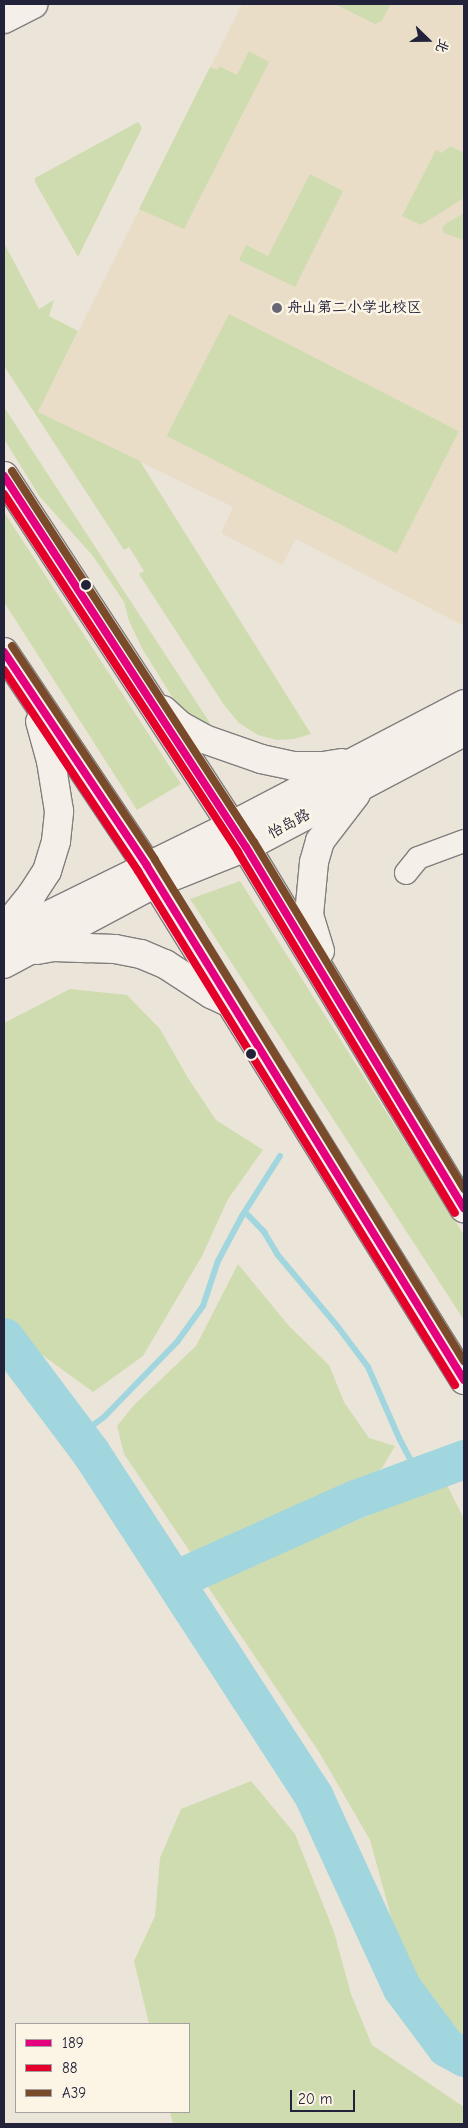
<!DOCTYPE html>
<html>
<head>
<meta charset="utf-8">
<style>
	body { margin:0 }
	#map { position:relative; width:468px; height:2128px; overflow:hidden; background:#ebe5d9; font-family:"Comic Neue","LXGW WenKai TC",sans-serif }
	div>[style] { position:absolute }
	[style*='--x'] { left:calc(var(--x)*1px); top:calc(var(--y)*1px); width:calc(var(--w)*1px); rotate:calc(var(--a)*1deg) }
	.built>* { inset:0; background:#e9ddc7 }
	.green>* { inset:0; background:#cfdcaf; transform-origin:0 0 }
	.stream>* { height:6px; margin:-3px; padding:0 3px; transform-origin:3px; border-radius:3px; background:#a2d6df }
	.river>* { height:39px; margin:-19.5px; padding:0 19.5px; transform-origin:19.5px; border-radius:19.5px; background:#a2d6df }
	.roads { filter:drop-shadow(1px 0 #817e7e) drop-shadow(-1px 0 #817e7e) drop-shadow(0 1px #817e7e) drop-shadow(0 -1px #817e7e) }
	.minor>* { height:22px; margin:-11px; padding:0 11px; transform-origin:11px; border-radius:11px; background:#f4f0e9 }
	.tertiary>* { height:28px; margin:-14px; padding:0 14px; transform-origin:14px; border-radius:14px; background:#f4f0e9 }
	.bus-1>* { height:8px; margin:-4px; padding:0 4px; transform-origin:4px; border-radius:4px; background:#e5007d }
	.bus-2>* { height:8px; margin:-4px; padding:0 4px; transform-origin:4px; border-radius:4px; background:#e4002b }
	.bus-3>* { height:8px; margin:-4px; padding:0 4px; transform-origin:4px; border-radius:4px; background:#7a4b2a }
	.dots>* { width:14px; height:14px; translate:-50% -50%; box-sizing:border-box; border:2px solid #fcf5e5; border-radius:50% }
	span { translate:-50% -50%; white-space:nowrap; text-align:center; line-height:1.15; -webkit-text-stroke:5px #fcf5e5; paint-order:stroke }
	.poi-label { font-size:15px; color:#22223b }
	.left { translate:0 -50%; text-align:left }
	.street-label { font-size:15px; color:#22223b }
	.frame { position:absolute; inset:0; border:5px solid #22223b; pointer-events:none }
	.legend { position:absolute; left:15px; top:2023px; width:175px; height:90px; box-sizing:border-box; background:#fcf5e5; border:1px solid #a5a1a1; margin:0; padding:6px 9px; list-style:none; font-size:15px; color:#22223b }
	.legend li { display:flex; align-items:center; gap:10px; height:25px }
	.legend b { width:25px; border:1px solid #a5a1a1 }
	.north { position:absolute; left:403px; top:15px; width:50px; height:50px; -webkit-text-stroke:4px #fcf5e5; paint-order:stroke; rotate:112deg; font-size:14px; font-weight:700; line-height:20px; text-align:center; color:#22223b }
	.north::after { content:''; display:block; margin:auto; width:18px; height:22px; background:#22223b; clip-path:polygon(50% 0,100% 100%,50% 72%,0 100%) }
	.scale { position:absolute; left:290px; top:2090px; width:65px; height:22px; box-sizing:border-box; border:2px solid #22223b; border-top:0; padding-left:6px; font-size:15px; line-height:18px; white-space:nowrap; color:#22223b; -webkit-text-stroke:4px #fcf5e5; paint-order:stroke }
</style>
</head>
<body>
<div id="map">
	<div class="built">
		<div style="clip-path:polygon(242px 4px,464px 4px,464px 626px,296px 539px,282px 565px,221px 533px,233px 507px,38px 412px)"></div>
	</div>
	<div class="green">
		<div style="clip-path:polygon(335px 4px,389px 4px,390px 5px,382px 21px,375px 24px)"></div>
		<div style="clip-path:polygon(249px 51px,269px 62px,184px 229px,139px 209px,210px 67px,217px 70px,219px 66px,237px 75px)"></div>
		<div style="clip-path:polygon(138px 122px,142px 128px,78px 257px,35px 182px,35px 178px)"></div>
		<div style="clip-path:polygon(450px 146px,464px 153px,464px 198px,421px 225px,402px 216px,436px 150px,442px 153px)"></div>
		<div style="clip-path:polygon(310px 174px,343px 191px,295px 287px,239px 260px,246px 245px,268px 256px)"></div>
		<div style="clip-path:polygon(464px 213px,464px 240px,444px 233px,442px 228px,447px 223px)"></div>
		<div style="clip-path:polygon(4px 243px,39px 309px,54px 300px,49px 316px,78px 331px,38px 412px,140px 461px,311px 734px,294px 739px,277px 740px,258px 735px,239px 723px,224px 705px,139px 574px,144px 571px,129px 547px,124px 550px,4px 366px)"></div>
		<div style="left:229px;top:314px;width:258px;height:137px;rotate:27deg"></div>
		<div style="clip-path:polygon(4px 407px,208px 720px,212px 728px,194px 721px,176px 703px,143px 650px,129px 621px,124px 602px,93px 556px,40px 497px,4px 439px)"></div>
		<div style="clip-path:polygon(4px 512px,181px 784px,137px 810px,4px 602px)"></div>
		<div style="clip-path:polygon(240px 881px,464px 1235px,464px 1320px,190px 899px)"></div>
		<div style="clip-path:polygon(70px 989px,127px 995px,160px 1029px,188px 1078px,216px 1120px,263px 1150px,228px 1199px,202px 1256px,143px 1356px,93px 1392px,15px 1335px,4px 1317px,4px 1023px)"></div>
		<div style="clip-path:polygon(238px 1264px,289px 1326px,329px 1365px,344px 1402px,369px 1438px,395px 1446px,382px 1468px,361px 1481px,195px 1559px,124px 1454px,117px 1426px,134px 1405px,196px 1346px)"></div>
		<div style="clip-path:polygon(446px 1483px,464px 1519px,464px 2045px,456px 2041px,399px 1946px,370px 1840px,319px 1752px,206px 1584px)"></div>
		<div style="clip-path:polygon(251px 1781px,295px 1834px,334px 1932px,351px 1994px,372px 2045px,464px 2107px,464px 2124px,173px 2124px,170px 2112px,189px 2112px,189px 2024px,149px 2024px,134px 1961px,155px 1916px,160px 1858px,181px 1809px)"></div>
	</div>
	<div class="stream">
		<div style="--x:245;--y:1212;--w:28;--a:46"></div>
		<div style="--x:264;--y:1232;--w:26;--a:59"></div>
		<div style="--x:277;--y:1254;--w:95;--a:50.1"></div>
		<div style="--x:338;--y:1327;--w:50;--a:53.1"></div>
		<div style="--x:368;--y:1367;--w:77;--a:66.4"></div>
		<div style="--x:399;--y:1438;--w:41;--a:62.2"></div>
		<div style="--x:78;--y:1436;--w:32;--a:-36"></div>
		<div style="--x:104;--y:1417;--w:105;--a:-45.8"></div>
		<div style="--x:177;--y:1342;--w:44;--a:-54.2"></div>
		<div style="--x:203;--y:1306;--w:47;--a:-71.6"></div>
		<div style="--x:218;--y:1261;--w:51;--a:-61.9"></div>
		<div style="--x:242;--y:1216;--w:71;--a:-57.7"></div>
	</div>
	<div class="river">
		<div style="--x:4;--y:1337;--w:145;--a:53.1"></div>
		<div style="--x:91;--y:1453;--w:410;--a:57"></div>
		<div style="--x:314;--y:1797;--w:210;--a:65.3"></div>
		<div style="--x:402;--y:1988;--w:74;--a:53.3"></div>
		<div style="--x:446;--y:2047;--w:21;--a:29"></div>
		<div style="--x:174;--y:1580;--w:198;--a:-24.1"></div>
		<div style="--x:355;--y:1499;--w:116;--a:-20.2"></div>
	</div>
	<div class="roads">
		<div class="minor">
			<div style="--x:406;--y:873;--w:19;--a:-51"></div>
			<div style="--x:418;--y:858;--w:49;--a:-20.3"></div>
		</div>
		<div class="tertiary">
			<div style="--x:4;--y:19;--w:33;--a:-27"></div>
			<div style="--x:4;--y:476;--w:443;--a:56.9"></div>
			<div style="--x:246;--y:847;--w:422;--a:58.9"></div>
			<div style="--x:4;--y:652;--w:257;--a:56.2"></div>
			<div style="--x:147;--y:866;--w:19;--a:62"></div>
			<div style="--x:156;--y:883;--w:585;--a:58.21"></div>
			<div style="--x:163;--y:710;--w:24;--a:42"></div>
			<div style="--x:181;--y:726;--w:26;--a:29"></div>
			<div style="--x:204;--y:739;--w:60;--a:19.3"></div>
			<div style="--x:261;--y:759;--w:33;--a:12"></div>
			<div style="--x:293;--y:766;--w:30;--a:0"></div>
			<div style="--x:323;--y:766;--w:19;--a:-9"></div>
			<div style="--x:4;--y:929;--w:45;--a:-51.3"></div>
			<div style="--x:32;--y:894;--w:27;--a:-57"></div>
			<div style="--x:47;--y:871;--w:31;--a:-73"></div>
			<div style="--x:56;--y:841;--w:30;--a:-84"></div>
			<div style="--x:59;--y:811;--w:51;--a:-99.1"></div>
			<div style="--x:51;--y:761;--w:41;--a:-105.4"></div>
			<div style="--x:4;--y:937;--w:253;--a:-26.1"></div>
			<div style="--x:231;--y:826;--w:263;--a:-27.6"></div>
			<div style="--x:37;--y:950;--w:17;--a:-10"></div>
			<div style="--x:54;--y:947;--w:34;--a:2"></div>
			<div style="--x:88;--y:948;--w:27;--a:2"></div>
			<div style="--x:115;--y:949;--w:26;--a:11"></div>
			<div style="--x:141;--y:954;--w:26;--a:23"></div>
			<div style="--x:165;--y:964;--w:55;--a:33.1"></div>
			<div style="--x:211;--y:994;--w:19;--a:25"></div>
			<div style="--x:320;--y:951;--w:38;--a:-107"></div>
			<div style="--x:309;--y:915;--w:53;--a:-84.6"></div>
			<div style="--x:314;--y:862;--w:22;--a:-74"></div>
			<div style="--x:320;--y:841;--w:59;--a:-52.5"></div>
			<div style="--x:4;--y:964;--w:172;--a:-28.1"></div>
			<div style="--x:156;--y:883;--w:97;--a:-21.8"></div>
			<div style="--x:246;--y:847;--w:246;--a:-27.8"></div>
		</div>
	</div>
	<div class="bus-1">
		<div style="--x:4;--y:476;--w:443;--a:56.9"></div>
		<div style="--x:246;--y:847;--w:422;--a:58.9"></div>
		<div style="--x:4;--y:652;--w:257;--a:56.2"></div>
		<div style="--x:147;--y:866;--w:604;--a:58.34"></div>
	</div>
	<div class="bus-2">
		<div style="--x:4;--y:494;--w:428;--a:56.8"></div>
		<div style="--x:238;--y:852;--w:421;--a:59"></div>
		<div style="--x:4;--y:670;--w:242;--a:56.3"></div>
		<div style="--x:138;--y:871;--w:604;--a:58.34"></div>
	</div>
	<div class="bus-3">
		<div style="--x:12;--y:471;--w:443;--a:56.9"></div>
		<div style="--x:254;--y:842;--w:406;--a:58.8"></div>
		<div style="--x:12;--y:646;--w:257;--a:56.2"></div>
		<div style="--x:155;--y:860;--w:589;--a:58.34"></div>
	</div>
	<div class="dots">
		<div style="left:277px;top:308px;background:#686672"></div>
		<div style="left:86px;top:585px;background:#22223b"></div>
		<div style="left:251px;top:1054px;background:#22223b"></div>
	</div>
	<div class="poi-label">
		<span class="left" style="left:287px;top:308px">舟山第二小学北校区</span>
	</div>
	<div class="street-label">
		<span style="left:289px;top:824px;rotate:-28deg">怡岛路</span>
	</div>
	<div class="frame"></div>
	<ul class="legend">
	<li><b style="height:6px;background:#e5007d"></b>189</li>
	<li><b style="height:6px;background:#e4002b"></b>88</li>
	<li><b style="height:6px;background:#7a4b2a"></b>A39</li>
	</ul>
	<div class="north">北</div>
	<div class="scale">20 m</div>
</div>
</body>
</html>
